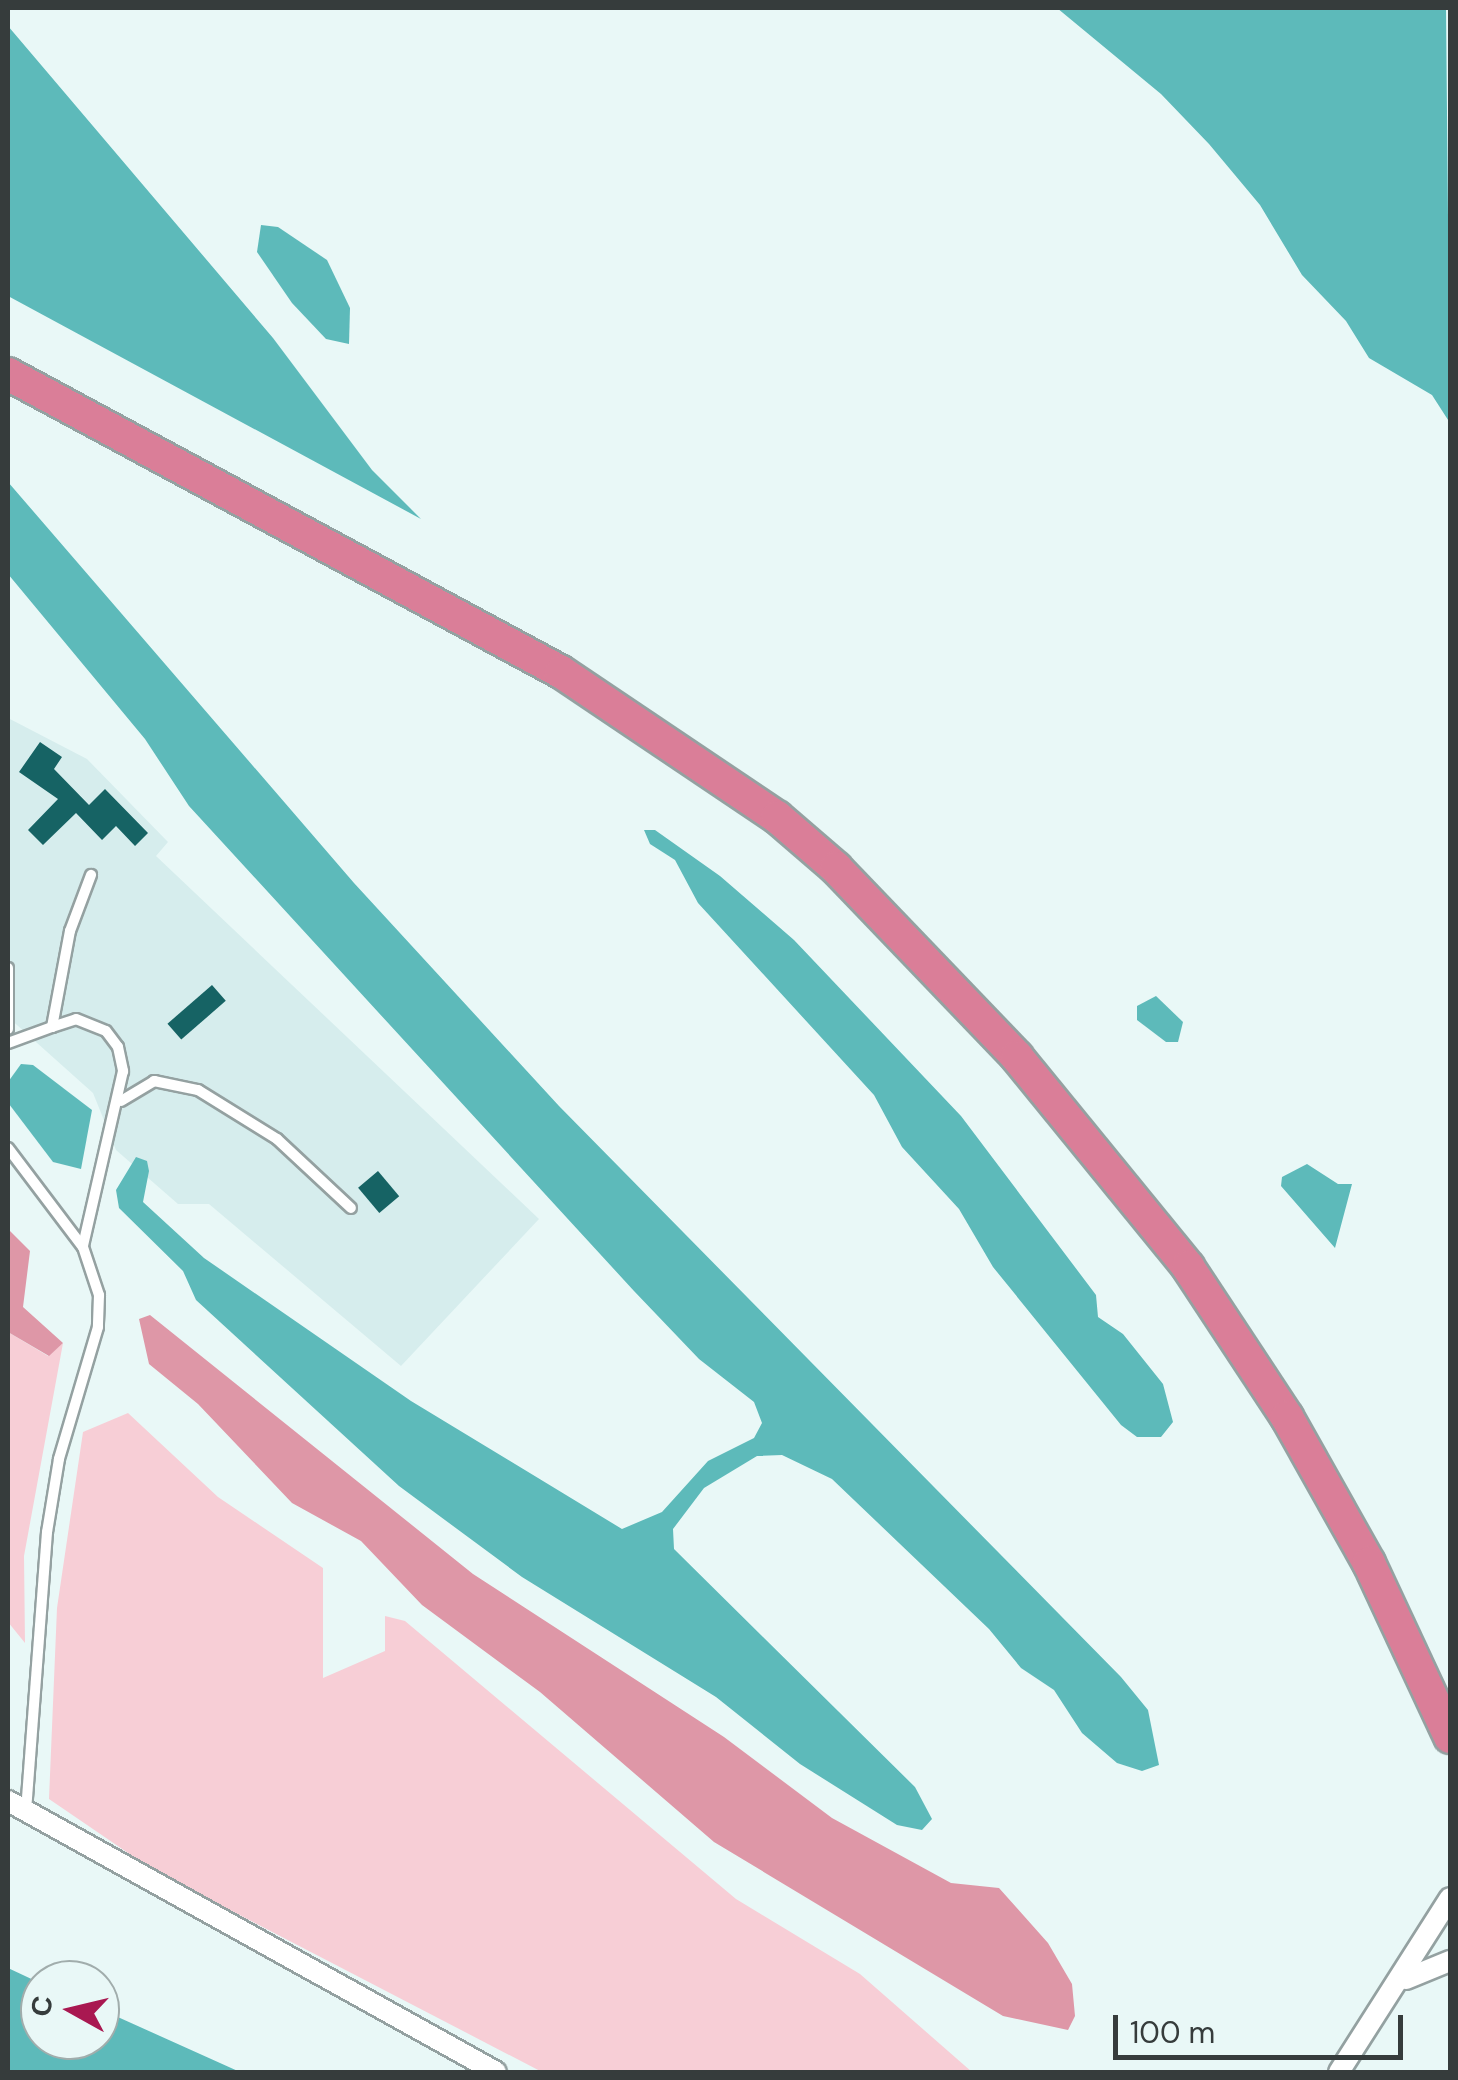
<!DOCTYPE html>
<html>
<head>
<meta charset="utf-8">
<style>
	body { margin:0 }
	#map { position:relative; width:1458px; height:2080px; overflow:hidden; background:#e9f8f7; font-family:"DM Sans",sans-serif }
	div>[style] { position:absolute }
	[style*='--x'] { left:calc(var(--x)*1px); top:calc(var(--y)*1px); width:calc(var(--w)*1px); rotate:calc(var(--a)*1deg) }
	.built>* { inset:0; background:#d6eded }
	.green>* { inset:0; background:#f7ced6 }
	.forest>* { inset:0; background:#de97a7 }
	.water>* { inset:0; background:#5dbaba }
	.building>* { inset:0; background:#166364; transform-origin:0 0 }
	.roads { filter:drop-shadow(2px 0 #94a1a1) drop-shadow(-2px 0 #94a1a1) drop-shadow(0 2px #94a1a1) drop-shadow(0 -2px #94a1a1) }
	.service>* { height:10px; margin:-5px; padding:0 5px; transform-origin:5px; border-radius:5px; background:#fff }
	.minor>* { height:20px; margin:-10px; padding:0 10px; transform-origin:10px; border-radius:10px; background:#fff }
	.trunk>* { height:32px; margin:-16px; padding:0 16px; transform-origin:16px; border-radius:16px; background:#da7e98 }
	span { translate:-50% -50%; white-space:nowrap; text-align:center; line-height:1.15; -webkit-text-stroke:10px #e9f8f7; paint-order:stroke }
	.frame { position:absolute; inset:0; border:10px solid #363c3c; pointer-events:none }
	.north { position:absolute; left:20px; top:1960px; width:100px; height:100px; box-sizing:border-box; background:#e9f8f7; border:2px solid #a1adac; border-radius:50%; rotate:278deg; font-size:28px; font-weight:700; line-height:40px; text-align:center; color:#363c3c }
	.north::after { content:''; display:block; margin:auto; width:35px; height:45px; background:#a91851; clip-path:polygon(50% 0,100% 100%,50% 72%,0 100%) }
	.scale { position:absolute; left:1113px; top:2015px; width:290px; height:45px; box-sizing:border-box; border:5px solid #363c3c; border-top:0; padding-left:12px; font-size:30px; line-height:35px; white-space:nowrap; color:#363c3c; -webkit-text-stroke:8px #e9f8f7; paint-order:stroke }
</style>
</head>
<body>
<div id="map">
	<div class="built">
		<div style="clip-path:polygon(8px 718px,87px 759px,168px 842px,156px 856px,539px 1219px,401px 1366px,209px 1204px,178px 1204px,116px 1150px,93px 1093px,8px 1017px)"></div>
	</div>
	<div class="green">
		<div style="clip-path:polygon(8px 1332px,48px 1356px,63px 1343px,24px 1556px,25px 1643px,8px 1622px)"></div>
		<div style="clip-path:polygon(128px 1413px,218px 1497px,323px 1568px,323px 1678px,385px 1651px,385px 1616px,405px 1621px,736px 1899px,860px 1974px,972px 2072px,542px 2072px,153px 1870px,49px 1799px,57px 1608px,83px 1432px)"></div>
	</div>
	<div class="forest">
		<div style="clip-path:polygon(8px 1229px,30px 1251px,23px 1307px,63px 1343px,49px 1356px,8px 1332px)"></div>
		<div style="clip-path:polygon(150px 1315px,473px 1574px,724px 1737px,832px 1818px,951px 1883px,999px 1888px,1048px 1943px,1072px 1984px,1075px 2016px,1068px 2030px,1003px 2016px,714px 1842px,540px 1692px,422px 1605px,361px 1541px,292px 1503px,198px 1404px,149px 1364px,139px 1319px)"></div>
	</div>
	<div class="water">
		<div style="clip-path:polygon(1057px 8px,1446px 8px,1450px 423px,1432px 395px,1369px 358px,1346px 321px,1302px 275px,1260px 205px,1209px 144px,1161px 94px)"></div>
		<div style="clip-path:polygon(8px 26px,273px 338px,372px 470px,421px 519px,8px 296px)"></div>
		<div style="clip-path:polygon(261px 225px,278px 227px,327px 260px,350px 308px,349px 344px,326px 339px,292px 303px,257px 252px)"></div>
		<div style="clip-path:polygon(8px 482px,354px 883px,559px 1106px,1121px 1677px,1148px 1710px,1159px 1765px,1142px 1771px,1117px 1763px,1082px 1733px,1054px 1690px,1021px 1668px,989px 1629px,832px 1479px,782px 1455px,757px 1456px,704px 1488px,673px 1529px,674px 1549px,915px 1787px,932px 1819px,922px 1830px,897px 1825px,800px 1764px,716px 1697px,522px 1577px,399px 1486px,196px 1300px,183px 1271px,119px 1208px,116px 1190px,136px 1157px,147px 1161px,149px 1171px,143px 1202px,204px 1258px,411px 1401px,622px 1529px,662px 1512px,708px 1461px,754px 1438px,762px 1423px,754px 1402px,699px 1359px,634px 1291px,189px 806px,145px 739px,8px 574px)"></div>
		<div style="clip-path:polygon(644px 830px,655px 830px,720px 876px,794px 940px,961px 1116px,1096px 1295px,1098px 1317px,1123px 1334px,1163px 1384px,1173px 1422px,1161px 1437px,1137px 1437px,1121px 1425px,993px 1267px,959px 1209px,902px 1147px,874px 1095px,698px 903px,675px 860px,650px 844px)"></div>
		<div style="clip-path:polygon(1156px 996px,1183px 1022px,1178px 1042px,1166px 1042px,1137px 1020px,1137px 1006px)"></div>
		<div style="clip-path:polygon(21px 1064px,33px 1065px,92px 1110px,81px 1169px,53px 1162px,9px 1104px,8px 1082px)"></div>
		<div style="clip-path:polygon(1307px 1164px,1338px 1184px,1352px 1184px,1335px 1248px,1281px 1186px,1282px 1177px)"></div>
		<div style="clip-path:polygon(8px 1968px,40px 1983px,40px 2040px,100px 2040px,100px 2009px,240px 2072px,8px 2072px)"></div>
	</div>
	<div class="building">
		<div style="clip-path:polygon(40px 742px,62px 757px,54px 769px,89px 805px,105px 789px,148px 833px,135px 846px,116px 826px,102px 840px,76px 813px,43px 845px,28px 830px,58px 799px,19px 772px)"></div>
		<div style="left:212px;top:985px;width:21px;height:59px;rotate:49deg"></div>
		<div style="left:378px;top:1171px;width:33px;height:26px;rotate:50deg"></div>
	</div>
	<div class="roads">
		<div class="service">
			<div style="--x:8;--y:968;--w:61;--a:90"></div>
			<div style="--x:52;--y:1027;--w:25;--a:-18"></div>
			<div style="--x:76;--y:1019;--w:32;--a:22"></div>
			<div style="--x:106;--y:1031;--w:20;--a:53"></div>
			<div style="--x:118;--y:1047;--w:25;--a:78"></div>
			<div style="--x:123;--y:1071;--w:180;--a:102.9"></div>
			<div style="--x:8;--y:1043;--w:47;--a:-20"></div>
			<div style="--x:52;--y:1027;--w:98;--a:-79.4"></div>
			<div style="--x:70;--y:931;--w:60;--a:-69.4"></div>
			<div style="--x:121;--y:1101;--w:39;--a:-31"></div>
			<div style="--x:154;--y:1081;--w:45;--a:11.6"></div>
			<div style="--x:198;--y:1090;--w:93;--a:31.8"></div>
			<div style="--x:277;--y:1139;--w:101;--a:43"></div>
			<div style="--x:8;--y:1148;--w:124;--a:52.9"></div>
			<div style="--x:83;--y:1247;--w:51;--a:71.6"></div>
			<div style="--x:99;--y:1295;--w:32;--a:92"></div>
			<div style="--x:98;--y:1327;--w:138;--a:106.5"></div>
			<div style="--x:59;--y:1459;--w:74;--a:99.3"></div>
			<div style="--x:47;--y:1532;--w:279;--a:94.3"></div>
		</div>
		<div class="minor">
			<div style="--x:8;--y:1801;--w:558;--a:29.04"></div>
			<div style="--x:1406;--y:1979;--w:48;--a:-22.2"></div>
			<div style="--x:1339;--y:2072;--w:206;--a:-57.5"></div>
		</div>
		<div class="trunk">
			<div style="--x:8;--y:374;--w:628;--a:28.32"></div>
			<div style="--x:561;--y:672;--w:260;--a:33.9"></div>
			<div style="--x:777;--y:817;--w:78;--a:40.8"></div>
			<div style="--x:836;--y:868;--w:262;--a:46.2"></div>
			<div style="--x:1017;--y:1057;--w:271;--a:50.8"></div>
			<div style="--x:1188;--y:1267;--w:180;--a:56.6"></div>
			<div style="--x:1287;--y:1417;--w:167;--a:60.7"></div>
			<div style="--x:1369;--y:1563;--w:192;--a:65"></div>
		</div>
	</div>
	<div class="frame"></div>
	<div class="north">С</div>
	<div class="scale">100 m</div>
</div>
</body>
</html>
